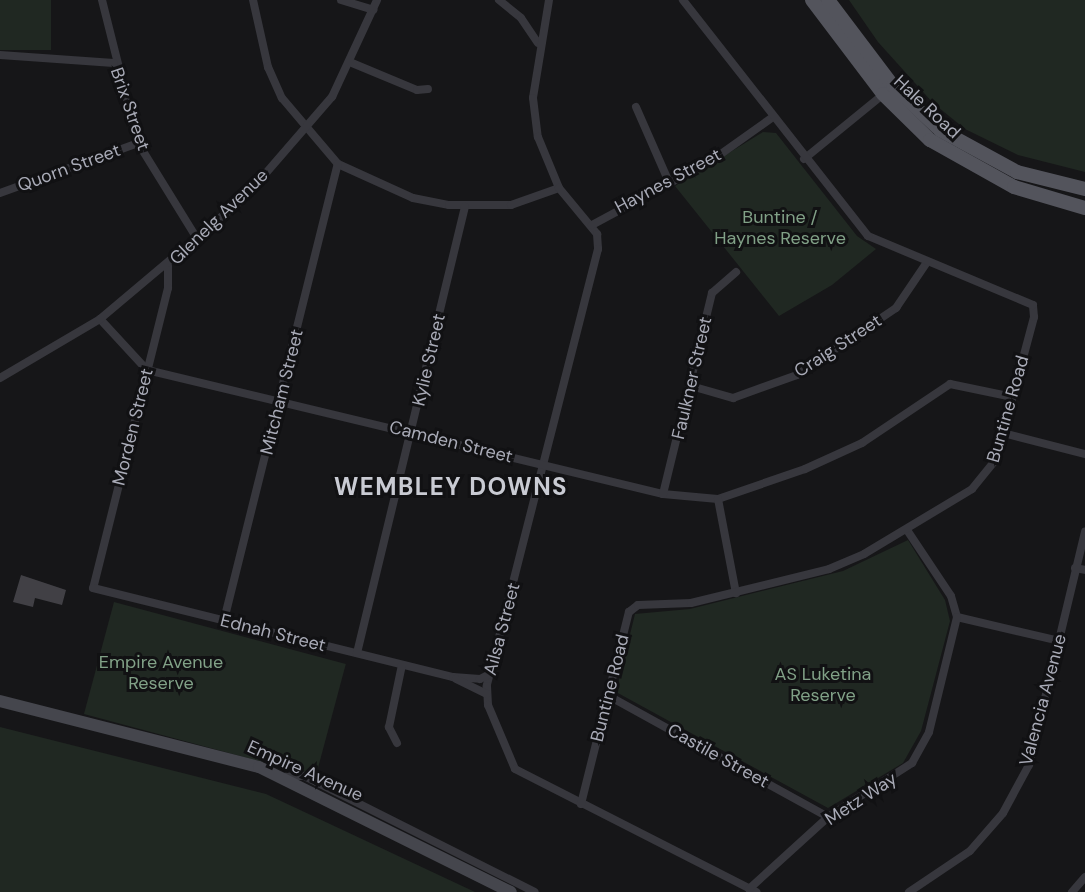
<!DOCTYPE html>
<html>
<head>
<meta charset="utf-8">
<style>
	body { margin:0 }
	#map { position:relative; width:1085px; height:892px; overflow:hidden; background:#161618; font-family:"DM Sans",sans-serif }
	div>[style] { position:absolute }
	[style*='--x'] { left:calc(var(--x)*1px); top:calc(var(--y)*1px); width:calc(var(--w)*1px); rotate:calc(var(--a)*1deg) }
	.green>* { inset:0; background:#202822; transform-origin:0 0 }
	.building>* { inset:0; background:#414045 }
	.minor>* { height:8px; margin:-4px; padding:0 4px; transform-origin:4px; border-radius:4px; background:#37373d }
	.secondary>* { height:12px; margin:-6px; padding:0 6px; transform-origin:6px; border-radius:6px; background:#45464d }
	.primary>* { height:14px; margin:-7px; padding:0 7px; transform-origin:7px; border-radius:7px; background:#53545c }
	span { translate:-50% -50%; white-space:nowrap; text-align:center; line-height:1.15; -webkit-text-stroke:6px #111113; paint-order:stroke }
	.street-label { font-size:18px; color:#a9abb7 }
	.park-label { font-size:18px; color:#81a187 }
	.district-label { font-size:24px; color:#c9cbd3; font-weight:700; letter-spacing:1.5px }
</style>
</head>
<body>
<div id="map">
	<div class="green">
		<div style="left:0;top:0;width:51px;height:50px"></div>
		<div style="clip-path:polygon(849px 0,1085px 0,1085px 172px,1018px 155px,965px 129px,933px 103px,878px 42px)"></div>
		<div style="clip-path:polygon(763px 132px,776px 133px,857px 236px,876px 249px,832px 285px,779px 316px,675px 186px)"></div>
		<div style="clip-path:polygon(908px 540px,945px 600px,950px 621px,921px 731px,903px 763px,828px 808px,616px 692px,635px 614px,690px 609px,843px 571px)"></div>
		<div style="left:114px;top:602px;width:240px;height:116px;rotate:15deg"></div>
		<div style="clip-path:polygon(0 727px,266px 794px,475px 892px,0 892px)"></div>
	</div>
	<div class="building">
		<div style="clip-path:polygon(21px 575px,66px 590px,62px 605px,35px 598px,33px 607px,13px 602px)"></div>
	</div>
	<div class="minor">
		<div style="--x:102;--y:0;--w:147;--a:75.9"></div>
		<div style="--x:138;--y:143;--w:114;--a:58.3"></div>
		<div style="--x:253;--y:0;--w:69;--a:77.4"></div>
		<div style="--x:268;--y:67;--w:34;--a:66"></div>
		<div style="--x:282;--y:98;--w:87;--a:49.7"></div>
		<div style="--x:338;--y:164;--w:82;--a:24.4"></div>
		<div style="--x:413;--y:198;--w:37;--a:11"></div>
		<div style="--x:449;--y:205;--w:62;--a:0"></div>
		<div style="--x:511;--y:205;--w:51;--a:-19.5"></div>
		<div style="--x:341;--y:0;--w:34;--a:17"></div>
		<div style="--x:499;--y:0;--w:28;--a:39"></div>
		<div style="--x:521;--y:18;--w:30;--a:56"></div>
		<div style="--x:549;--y:0;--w:99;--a:99.3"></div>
		<div style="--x:533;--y:98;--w:39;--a:83"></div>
		<div style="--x:538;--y:137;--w:55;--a:67.6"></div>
		<div style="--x:559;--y:188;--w:60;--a:50.4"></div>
		<div style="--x:597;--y:234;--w:15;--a:86"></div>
		<div style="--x:598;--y:249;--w:451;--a:104.3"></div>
		<div style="--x:487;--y:686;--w:19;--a:87"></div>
		<div style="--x:488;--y:705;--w:69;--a:67.1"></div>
		<div style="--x:515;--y:769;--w:271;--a:27"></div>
		<div style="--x:0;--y:55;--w:114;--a:4"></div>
		<div style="--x:352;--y:63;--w:70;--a:22.6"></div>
		<div style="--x:417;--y:90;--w:11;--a:-5"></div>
		<div style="--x:636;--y:107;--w:82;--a:66.3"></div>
		<div style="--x:804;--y:159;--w:104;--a:-39.2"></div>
		<div style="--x:0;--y:193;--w:147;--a:-19.9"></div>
		<div style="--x:592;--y:225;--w:135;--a:-28.3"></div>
		<div style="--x:711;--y:161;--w:76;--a:-35.4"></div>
		<div style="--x:168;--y:266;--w:22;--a:90"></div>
		<div style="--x:168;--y:288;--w:309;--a:104"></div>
		<div style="--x:93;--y:588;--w:371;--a:13.9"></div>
		<div style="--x:453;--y:677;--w:27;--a:4"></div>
		<div style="--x:480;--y:679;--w:11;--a:-27"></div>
		<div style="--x:100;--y:319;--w:69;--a:47.3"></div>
		<div style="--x:147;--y:370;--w:531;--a:13.51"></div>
		<div style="--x:663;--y:494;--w:55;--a:5.2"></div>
		<div style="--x:718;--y:499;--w:92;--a:-19"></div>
		<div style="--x:805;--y:469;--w:63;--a:-24.5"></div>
		<div style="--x:862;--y:443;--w:106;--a:-33.8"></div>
		<div style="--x:950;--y:384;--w:64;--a:11.7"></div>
		<div style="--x:0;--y:378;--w:116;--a:-30.5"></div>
		<div style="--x:100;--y:319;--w:192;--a:-40.1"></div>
		<div style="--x:247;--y:195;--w:130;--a:-49.1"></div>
		<div style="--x:332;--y:97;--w:107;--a:-65.1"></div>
		<div style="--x:691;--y:386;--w:44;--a:15.9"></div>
		<div style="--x:733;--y:398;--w:68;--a:-19.8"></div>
		<div style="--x:797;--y:375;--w:120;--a:-34.1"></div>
		<div style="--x:896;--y:308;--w:55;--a:-56"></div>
		<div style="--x:1003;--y:433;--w:85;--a:14.4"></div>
		<div style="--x:663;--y:494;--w:207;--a:-76.3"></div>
		<div style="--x:712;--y:293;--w:32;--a:-41"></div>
		<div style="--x:718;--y:499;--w:96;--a:79.2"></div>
		<div style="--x:907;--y:530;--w:79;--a:56.3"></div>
		<div style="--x:951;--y:596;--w:22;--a:74"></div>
		<div style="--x:957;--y:617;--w:105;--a:13.2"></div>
		<div style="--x:1075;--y:568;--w:10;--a:11"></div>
		<div style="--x:224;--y:620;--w:470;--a:-76"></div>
		<div style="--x:357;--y:653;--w:459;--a:-76.4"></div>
		<div style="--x:456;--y:679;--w:34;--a:26"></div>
		<div style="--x:607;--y:695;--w:252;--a:28.9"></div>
		<div style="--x:397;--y:743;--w:18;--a:-117"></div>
		<div style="--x:389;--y:727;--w:63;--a:-78.2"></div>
		<div style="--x:282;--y:777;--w:22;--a:-3"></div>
		<div style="--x:304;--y:776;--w:258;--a:26.7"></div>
		<div style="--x:581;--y:804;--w:198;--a:-76"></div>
		<div style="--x:629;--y:612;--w:11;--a:-38"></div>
		<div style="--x:638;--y:605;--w:53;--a:-2.2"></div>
		<div style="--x:691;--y:603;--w:142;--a:-13.8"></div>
		<div style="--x:829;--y:569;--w:38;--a:-23"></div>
		<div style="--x:864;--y:554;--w:126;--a:-31"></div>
		<div style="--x:972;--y:489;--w:38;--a:-51"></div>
		<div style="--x:996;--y:459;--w:147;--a:-75"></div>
		<div style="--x:1034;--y:317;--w:12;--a:-95"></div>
		<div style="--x:1033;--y:305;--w:179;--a:-157.3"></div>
		<div style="--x:868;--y:236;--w:300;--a:-128.1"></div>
		<div style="--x:749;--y:889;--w:107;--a:-42.3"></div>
		<div style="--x:828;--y:817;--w:100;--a:-32.7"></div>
		<div style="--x:912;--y:763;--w:35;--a:-61"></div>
		<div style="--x:929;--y:732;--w:118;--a:-76.3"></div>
		<div style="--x:909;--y:892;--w:73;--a:-33.9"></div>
		<div style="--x:970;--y:851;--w:50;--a:-49"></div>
		<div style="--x:1003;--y:813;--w:55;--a:-61.6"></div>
		<div style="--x:1029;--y:765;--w:240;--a:-76.5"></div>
		<div style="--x:1072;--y:892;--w:20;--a:-49"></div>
	</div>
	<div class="secondary">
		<div style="--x:0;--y:701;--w:267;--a:14.3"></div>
		<div style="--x:259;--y:767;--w:281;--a:26.4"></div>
	</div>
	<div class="primary">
		<div style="--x:812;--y:0;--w:118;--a:52.9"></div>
		<div style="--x:883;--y:94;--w:66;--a:44.4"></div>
		<div style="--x:930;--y:140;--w:96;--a:29.2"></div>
		<div style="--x:1014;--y:187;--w:74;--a:16.5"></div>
		<div style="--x:828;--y:0;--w:108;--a:52.9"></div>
		<div style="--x:893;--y:86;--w:64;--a:43.1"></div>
		<div style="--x:940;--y:130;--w:88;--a:28.6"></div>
		<div style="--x:1017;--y:172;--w:70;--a:14"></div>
	</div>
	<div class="street-label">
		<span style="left:927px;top:107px;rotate:43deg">Hale Road</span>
		<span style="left:130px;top:109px;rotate:71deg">Brix Street</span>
		<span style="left:69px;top:168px;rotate:-20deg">Quorn Street</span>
		<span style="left:668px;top:181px;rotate:-28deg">Haynes Street</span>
		<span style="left:219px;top:217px;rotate:-44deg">Glenelg Avenue</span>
		<span style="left:838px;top:346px;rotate:-33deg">Craig Street</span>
		<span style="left:429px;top:360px;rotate:-77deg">Kylie Street</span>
		<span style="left:692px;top:378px;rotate:-77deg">Faulkner Street</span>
		<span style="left:282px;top:392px;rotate:-76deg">Mitcham Street</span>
		<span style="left:1008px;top:409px;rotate:-74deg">Buntine Road</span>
		<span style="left:133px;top:427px;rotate:-76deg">Morden Street</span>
		<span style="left:451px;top:442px;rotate:14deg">Camden Street</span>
		<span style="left:502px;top:629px;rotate:-75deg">Ailsa Street</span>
		<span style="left:273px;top:633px;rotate:14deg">Ednah Street</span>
		<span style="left:610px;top:688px;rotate:-76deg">Buntine Road</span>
		<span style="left:1043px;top:700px;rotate:-75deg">Valencia Avenue</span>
		<span style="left:718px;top:756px;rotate:29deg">Castile Street</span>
		<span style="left:305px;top:771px;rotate:24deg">Empire Avenue</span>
		<span style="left:861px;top:799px;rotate:-33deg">Metz Way</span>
	</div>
	<div class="park-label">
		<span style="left:780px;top:228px">Buntine /<br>Haynes Reserve</span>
		<span style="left:161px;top:673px">Empire Avenue<br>Reserve</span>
		<span style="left:823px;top:685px">AS Luketina<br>Reserve</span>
	</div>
	<div class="district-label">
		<span style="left:451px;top:487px">WEMBLEY DOWNS</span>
	</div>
</div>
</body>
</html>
